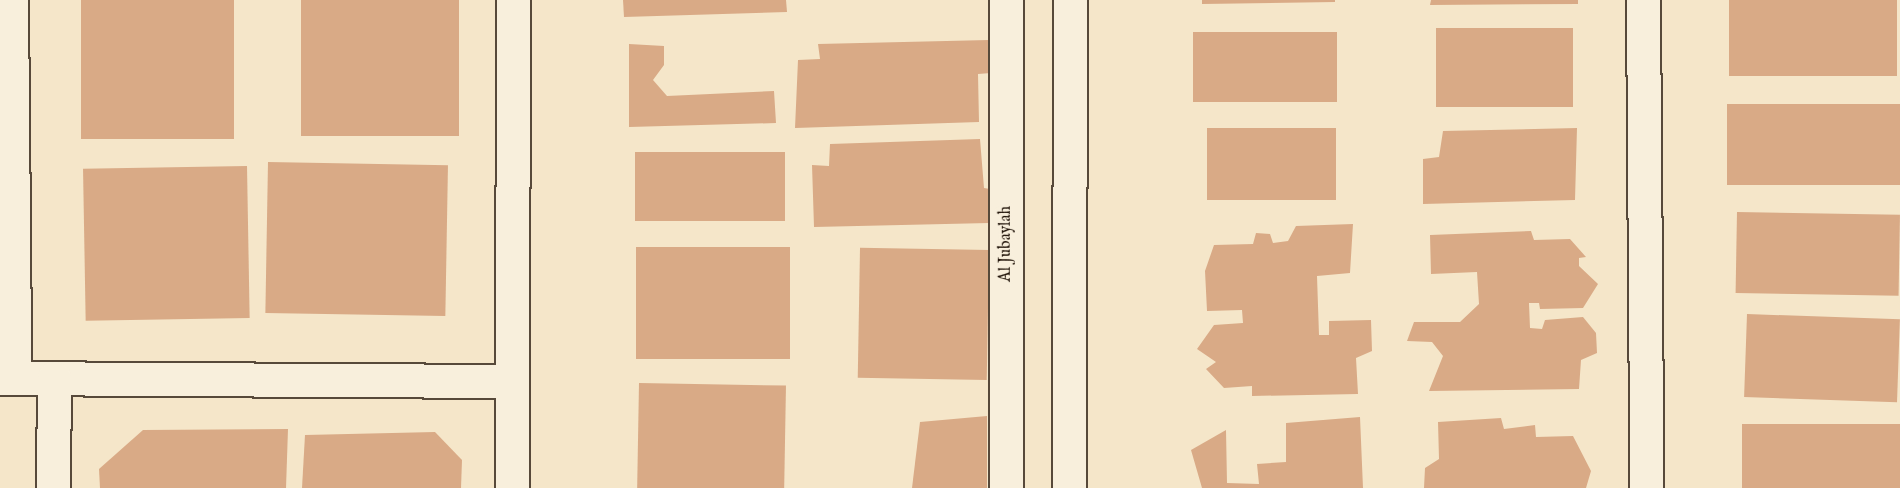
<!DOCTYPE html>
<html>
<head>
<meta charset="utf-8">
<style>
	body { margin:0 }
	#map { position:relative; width:1900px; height:488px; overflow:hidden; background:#f5e6c9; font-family:"IM FELL English",serif }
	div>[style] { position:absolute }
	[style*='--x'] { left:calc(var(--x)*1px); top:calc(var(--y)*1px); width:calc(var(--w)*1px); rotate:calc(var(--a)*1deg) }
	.building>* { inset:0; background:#d9aa86; transform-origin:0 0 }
	.roads { filter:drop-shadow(2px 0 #57493a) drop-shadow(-2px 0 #57493a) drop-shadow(0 2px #57493a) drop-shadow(0 -2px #57493a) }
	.street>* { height:33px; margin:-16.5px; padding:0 16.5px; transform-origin:16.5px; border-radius:16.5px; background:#f8efdc }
	.secondary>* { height:33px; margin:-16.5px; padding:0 16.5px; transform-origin:16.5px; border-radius:16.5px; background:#f8efdc }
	span { translate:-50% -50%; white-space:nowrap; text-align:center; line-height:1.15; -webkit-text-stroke:6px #f8efdc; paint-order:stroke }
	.street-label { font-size:16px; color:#22150a }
</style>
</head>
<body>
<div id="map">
	<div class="building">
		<div style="left:81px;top:0;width:153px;height:139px"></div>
		<div style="left:301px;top:0;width:158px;height:136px"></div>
		<div style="clip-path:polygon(623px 0,786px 0,787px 12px,624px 17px)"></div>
		<div style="clip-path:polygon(1202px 0,1335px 0,1335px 2px,1202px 4px)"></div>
		<div style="clip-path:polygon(1431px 0,1578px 0,1578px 4px,1430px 5px)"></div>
		<div style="left:1729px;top:0;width:168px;height:76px"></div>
		<div style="left:1436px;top:28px;width:137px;height:79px"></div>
		<div style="left:1193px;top:32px;width:144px;height:70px"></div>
		<div style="clip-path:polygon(989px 40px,991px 73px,978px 74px,979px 122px,795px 128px,798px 60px,820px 59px,818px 44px)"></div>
		<div style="clip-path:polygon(629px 44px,664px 46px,664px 65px,653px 80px,667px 96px,774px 91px,776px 123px,629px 127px)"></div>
		<div style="left:1727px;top:104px;width:173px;height:81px"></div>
		<div style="left:1207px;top:128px;width:129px;height:72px"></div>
		<div style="clip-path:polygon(1577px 128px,1575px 200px,1423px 204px,1423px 159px,1439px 157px,1443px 131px)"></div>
		<div style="clip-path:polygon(980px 139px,984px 188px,990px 189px,989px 223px,814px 227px,812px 165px,829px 166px,830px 144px)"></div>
		<div style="left:635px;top:152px;width:150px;height:69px"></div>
		<div style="left:268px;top:162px;width:180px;height:151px;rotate:1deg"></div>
		<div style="left:247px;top:166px;width:152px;height:164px;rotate:89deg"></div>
		<div style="left:1737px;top:212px;width:163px;height:81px;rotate:1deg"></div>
		<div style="clip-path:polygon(1353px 224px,1350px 273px,1317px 276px,1319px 335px,1329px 335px,1329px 321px,1371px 320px,1372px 351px,1356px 358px,1358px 394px,1252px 396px,1252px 386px,1224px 388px,1206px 369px,1216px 362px,1197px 349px,1214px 325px,1243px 323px,1242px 310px,1207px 311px,1205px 271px,1214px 245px,1253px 244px,1256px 233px,1270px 234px,1273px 243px,1288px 241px,1296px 226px)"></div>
		<div style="clip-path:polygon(1531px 231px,1534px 240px,1570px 239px,1586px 257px,1579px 258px,1579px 266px,1598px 284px,1583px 308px,1540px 309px,1539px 303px,1529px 303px,1530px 328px,1542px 329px,1545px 320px,1583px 317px,1596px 333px,1597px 353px,1581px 360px,1579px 389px,1429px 391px,1443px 356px,1432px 342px,1407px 341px,1414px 322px,1460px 322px,1479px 304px,1477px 272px,1431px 274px,1430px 235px)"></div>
		<div style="left:636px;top:247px;width:154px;height:112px"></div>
		<div style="left:989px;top:250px;width:130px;height:129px;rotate:91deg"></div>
		<div style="left:1747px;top:314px;width:153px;height:83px;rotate:2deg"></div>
		<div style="left:639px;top:383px;width:147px;height:105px;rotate:1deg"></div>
		<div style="clip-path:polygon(987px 416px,987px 488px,912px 488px,920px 422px)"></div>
		<div style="clip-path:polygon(1360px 417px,1363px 488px,1202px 488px,1191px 450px,1226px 430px,1227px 483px,1259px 484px,1257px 464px,1286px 462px,1286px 423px)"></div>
		<div style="clip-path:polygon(1501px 418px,1504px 429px,1535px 425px,1536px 437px,1573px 436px,1591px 471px,1586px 488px,1424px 488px,1425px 468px,1439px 459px,1438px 422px)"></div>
		<div style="left:1742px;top:424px;width:158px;height:64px"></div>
		<div style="clip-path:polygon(288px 429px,286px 488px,100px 488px,99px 469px,143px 430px)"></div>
		<div style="clip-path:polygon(435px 432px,462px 460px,461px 488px,302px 488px,305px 435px)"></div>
	</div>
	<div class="roads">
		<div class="street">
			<div style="--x:11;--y:0;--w:378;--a:89.5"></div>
			<div style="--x:1643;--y:0;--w:488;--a:89.6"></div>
			<div style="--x:0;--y:378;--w:512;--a:0.34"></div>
			<div style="--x:53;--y:488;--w:110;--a:-89.5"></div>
			<div style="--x:512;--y:488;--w:488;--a:-89.9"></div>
		</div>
		<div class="secondary">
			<div style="--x:1006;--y:0;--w:488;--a:90"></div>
			<div style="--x:1069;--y:488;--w:488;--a:-89.9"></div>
		</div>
	</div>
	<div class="street-label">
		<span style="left:1006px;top:244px;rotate:-90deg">Al Jubaylah</span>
	</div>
</div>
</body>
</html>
